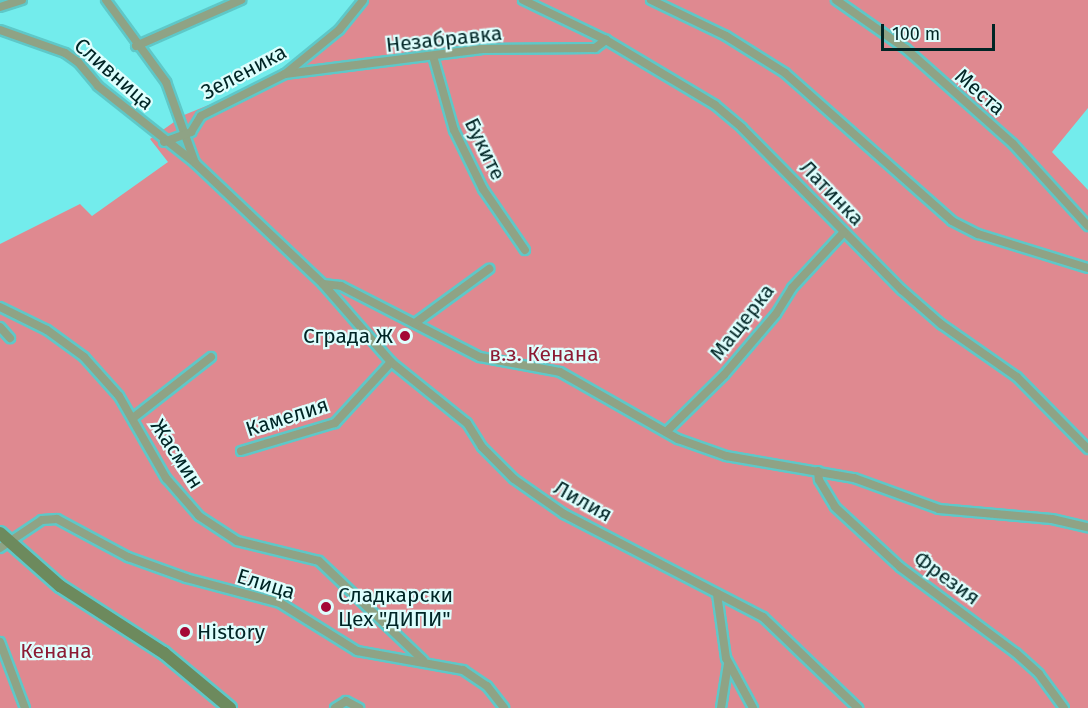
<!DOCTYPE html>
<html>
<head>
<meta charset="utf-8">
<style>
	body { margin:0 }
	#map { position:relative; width:1088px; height:708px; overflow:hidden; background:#73ecec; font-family:"Fira Sans",sans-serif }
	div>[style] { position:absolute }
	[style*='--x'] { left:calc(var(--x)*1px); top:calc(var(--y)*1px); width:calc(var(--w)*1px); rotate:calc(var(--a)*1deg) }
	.green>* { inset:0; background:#df8990 }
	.roads { filter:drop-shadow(2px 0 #5ec8c8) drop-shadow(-2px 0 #5ec8c8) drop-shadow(0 2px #5ec8c8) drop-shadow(0 -2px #5ec8c8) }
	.minor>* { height:8px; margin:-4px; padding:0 4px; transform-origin:4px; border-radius:4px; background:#8fa385 }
	.secondary>* { height:12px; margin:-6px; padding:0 6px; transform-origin:6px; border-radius:6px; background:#6d8a5d }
	.dots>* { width:16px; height:16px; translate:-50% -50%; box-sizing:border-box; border:3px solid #defefd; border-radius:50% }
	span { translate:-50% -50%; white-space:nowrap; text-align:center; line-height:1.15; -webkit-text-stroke:4.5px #defefd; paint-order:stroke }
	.street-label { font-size:21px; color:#002525 }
	.poi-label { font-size:21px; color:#002525 }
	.right { translate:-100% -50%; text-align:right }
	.left { translate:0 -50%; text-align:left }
	.park-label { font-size:21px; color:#8c1b33 }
	.scale { position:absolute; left:881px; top:24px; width:114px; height:27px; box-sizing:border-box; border:3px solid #002525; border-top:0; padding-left:8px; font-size:18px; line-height:21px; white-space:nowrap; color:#002525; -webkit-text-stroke:4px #defefd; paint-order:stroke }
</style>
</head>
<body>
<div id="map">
	<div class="green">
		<div style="clip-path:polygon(362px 0,1088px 0,1088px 108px,1052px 152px,1088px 190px,1088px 708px,0 708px,0 244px,80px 204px,92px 216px,168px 162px,150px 139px,184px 115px,285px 74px,323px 45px)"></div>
	</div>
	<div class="roads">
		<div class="minor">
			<div style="--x:106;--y:0;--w:102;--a:53.8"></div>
			<div style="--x:166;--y:82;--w:86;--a:70.3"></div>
			<div style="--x:523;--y:0;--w:92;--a:25.7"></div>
			<div style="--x:606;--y:40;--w:127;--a:30.8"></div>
			<div style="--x:715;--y:105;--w:35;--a:40"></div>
			<div style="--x:742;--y:128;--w:228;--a:45.4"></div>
			<div style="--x:902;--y:290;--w:52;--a:41.1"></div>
			<div style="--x:941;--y:324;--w:93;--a:34.9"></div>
			<div style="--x:1017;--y:377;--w:101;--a:45.4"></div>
			<div style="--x:651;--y:0;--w:83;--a:25.6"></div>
			<div style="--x:726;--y:36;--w:70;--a:32.1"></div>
			<div style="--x:785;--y:73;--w:223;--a:41.5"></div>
			<div style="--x:952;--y:221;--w:29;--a:27"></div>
			<div style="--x:978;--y:234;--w:115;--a:17.2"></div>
			<div style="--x:836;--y:0;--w:85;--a:35"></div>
			<div style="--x:906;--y:49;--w:143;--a:41.6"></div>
			<div style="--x:1013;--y:144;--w:111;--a:47.6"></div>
			<div style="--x:0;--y:7;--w:23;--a:-18"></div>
			<div style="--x:0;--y:30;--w:69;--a:19.5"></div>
			<div style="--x:65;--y:53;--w:16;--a:35"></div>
			<div style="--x:78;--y:62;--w:31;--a:50"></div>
			<div style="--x:98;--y:86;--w:124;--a:38.4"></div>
			<div style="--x:195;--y:163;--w:176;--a:43.4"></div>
			<div style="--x:323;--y:284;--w:18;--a:6"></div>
			<div style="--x:341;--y:286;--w:156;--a:27.1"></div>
			<div style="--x:480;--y:357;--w:81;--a:10.6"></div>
			<div style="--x:560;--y:372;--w:136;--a:29.6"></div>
			<div style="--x:678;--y:439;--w:51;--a:19.5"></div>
			<div style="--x:726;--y:456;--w:130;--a:9.8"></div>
			<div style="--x:854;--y:478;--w:90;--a:20"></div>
			<div style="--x:939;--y:509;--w:113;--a:5.1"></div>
			<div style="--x:1052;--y:519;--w:37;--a:13"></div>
			<div style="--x:136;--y:46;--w:115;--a:-23.7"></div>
			<div style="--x:433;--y:56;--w:77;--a:74.2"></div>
			<div style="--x:454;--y:130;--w:66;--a:63.8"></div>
			<div style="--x:483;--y:189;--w:74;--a:55.5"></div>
			<div style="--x:285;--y:74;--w:199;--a:-7.2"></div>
			<div style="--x:482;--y:49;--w:113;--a:-0.5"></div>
			<div style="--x:595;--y:48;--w:14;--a:-36"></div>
			<div style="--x:164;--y:142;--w:29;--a:-20"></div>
			<div style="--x:191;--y:132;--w:19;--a:-58"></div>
			<div style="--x:201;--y:116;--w:94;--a:-26.6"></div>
			<div style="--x:285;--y:74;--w:70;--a:-39.2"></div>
			<div style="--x:339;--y:30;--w:38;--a:-51"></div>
			<div style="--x:323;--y:284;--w:103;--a:48.9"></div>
			<div style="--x:391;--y:362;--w:97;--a:38.8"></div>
			<div style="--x:467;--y:423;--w:28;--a:58"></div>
			<div style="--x:482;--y:447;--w:45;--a:45"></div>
			<div style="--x:514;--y:479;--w:61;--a:35"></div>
			<div style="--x:564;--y:514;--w:224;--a:27.4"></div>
			<div style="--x:763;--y:617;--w:132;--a:43.8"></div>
			<div style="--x:0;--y:307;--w:52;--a:26.1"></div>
			<div style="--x:47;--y:330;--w:46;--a:36.1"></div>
			<div style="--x:84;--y:357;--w:52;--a:48.1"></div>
			<div style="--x:119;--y:396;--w:95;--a:60.2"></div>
			<div style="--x:166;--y:478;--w:50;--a:49"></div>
			<div style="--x:199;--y:516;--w:45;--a:33.3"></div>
			<div style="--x:237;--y:541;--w:84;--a:13.7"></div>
			<div style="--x:319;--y:561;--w:144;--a:43.6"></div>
			<div style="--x:415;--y:323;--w:92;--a:-36.1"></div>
			<div style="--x:0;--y:327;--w:15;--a:48"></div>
			<div style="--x:133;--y:418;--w:99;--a:-38"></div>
			<div style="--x:666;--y:432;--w:81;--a:-44.5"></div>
			<div style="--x:724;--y:375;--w:80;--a:-49.6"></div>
			<div style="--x:776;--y:314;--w:31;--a:-58"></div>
			<div style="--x:792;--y:288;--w:76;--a:-47.1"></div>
			<div style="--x:241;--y:451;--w:98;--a:-16.6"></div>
			<div style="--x:335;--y:423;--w:83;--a:-47.4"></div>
			<div style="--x:818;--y:471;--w:9;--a:84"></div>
			<div style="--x:819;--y:480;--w:31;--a:59"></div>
			<div style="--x:835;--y:507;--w:88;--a:42.7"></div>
			<div style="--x:900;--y:567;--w:144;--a:36.6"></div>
			<div style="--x:1016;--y:653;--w:31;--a:42"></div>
			<div style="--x:1039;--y:674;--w:42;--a:53.7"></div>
			<div style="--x:0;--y:548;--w:50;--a:-33.7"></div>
			<div style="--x:42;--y:520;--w:15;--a:-4"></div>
			<div style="--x:57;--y:519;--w:81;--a:28.2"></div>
			<div style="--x:128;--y:557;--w:62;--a:19.9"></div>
			<div style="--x:186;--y:578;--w:97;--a:14.9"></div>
			<div style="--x:280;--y:603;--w:91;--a:31.9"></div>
			<div style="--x:357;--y:651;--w:108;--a:10.2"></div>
			<div style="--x:463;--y:670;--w:29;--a:34"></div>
			<div style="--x:487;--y:686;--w:28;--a:52"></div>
			<div style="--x:717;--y:594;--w:65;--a:82"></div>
			<div style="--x:726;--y:658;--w:57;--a:61.6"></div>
			<div style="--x:0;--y:642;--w:71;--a:69.3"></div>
			<div style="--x:335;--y:708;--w:13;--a:-32"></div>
			<div style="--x:346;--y:701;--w:15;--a:28"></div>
			<div style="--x:721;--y:708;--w:45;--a:-81"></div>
		</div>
		<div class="secondary">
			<div style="--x:0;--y:533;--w:80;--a:41.5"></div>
			<div style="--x:60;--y:586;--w:124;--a:32.8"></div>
			<div style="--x:164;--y:653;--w:86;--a:39.8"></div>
		</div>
	</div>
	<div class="dots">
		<div style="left:405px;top:336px;background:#a40836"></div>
		<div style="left:326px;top:607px;background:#a40836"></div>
		<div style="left:185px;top:632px;background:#a40836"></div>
	</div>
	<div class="street-label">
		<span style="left:444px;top:39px;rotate:-6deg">Незабравка</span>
		<span style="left:244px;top:72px;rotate:-28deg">Зеленика</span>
		<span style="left:114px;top:74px;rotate:41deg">Сливница</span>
		<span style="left:980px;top:92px;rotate:41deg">Места</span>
		<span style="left:485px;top:149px;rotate:64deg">Буките</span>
		<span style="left:832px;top:193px;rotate:46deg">Латинка</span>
		<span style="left:742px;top:322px;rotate:-52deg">Мащерка</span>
		<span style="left:287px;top:417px;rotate:-18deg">Камелия</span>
		<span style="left:177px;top:454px;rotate:57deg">Жасмин</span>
		<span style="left:583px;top:501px;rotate:29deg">Лилия</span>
		<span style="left:947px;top:578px;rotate:36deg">Фрезия</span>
		<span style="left:266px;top:584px;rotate:17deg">Елица</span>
	</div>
	<div class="poi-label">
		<span class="right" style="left:393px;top:336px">Сграда Ж</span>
		<span class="left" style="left:338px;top:607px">Сладкарски<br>Цех "ДИПИ"</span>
		<span class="left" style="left:197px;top:632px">History</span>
	</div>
	<div class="park-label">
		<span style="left:544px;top:354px">в.з. Кенана</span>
		<span style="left:56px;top:651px">Кенана</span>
	</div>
	<div class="scale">100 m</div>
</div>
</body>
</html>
